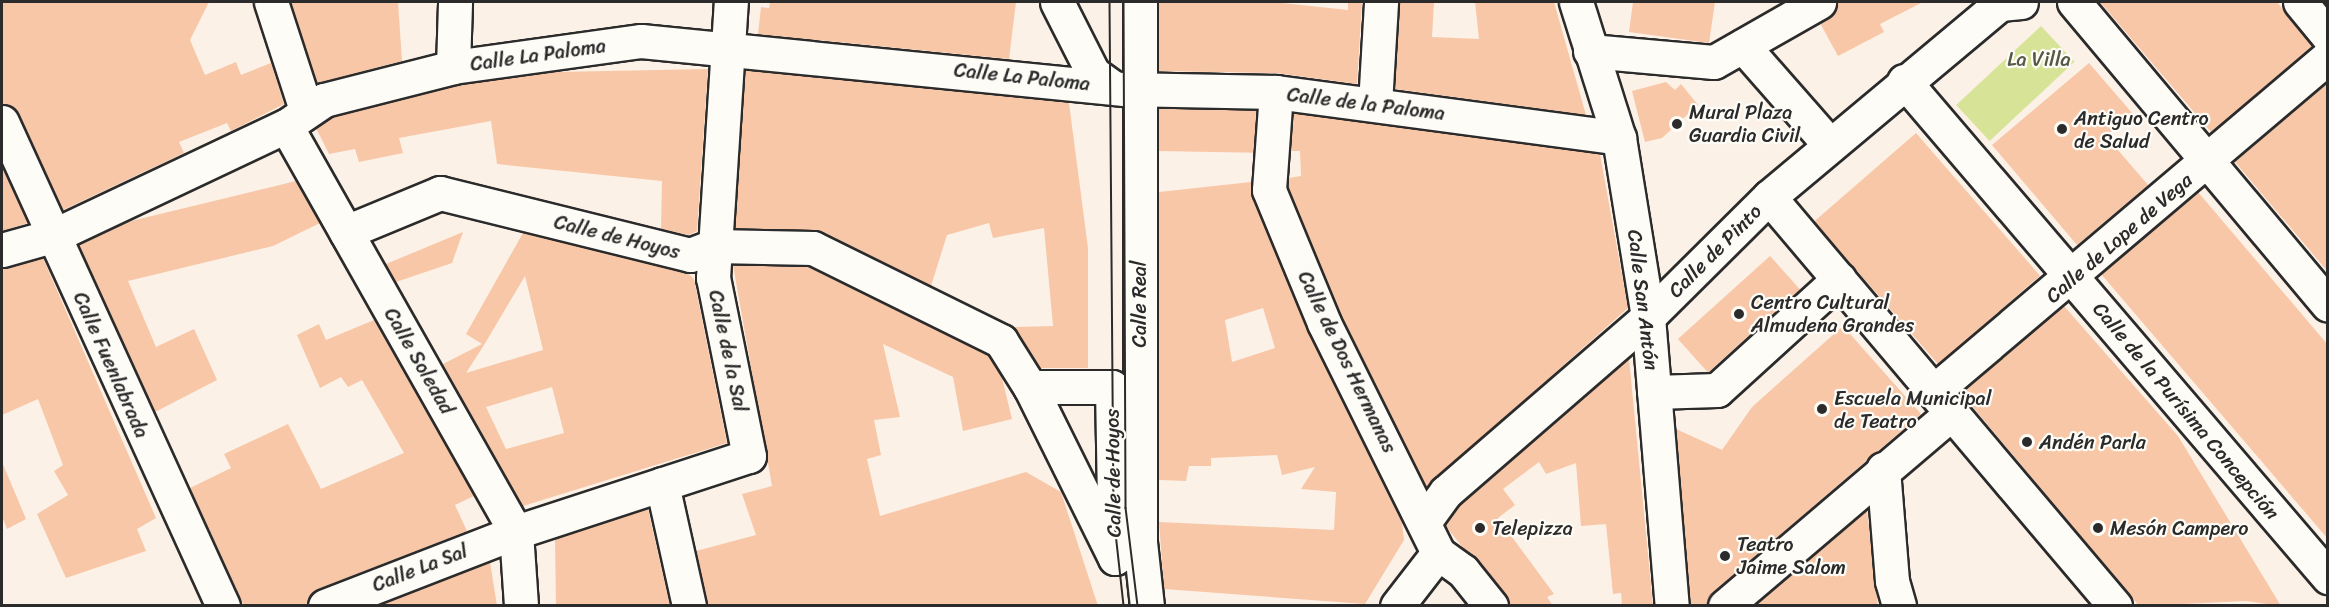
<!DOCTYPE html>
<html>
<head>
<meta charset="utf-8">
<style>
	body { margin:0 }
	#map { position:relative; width:2329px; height:607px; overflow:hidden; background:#fcf1e7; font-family:Sriracha,sans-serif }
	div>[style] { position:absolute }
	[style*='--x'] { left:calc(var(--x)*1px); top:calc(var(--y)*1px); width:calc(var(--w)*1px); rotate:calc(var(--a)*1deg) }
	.green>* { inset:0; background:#d7e396; transform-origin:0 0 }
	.building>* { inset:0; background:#f8c7a7; transform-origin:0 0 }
	.roads { filter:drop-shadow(2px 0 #2b2b2b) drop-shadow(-2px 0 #2b2b2b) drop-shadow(0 2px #2b2b2b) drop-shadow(0 -2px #2b2b2b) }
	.minor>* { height:33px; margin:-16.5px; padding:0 16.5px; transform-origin:16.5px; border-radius:16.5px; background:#fdfcf7 }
	.tram>* { height:1.5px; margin:-0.75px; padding:0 0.75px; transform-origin:0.75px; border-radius:0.75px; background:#2b2b2b }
	.dots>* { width:16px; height:16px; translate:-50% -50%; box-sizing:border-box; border:3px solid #fdfcf7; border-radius:50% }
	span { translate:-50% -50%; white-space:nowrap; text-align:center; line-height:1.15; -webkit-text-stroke:4.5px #fdfcf7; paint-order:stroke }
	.street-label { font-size:20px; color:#2b2b2b }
	.park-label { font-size:20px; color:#565946 }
	.poi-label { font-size:20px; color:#2b2b2b }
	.left { translate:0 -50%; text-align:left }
	.frame { position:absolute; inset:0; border:3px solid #2b2b2b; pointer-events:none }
</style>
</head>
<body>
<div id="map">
	<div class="green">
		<div style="left:2041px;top:26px;width:49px;height:116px;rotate:47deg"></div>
	</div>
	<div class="building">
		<div style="clip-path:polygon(2px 2px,209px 2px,190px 40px,205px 75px,236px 62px,241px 75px,271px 63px,284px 104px,231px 131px,227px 123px,179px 142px,184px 153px,63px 210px,19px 114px,2px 104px)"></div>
		<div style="clip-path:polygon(291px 2px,398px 2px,402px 61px,317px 83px)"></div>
		<div style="clip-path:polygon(770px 2px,1016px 2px,1009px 59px,758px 34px,761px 7px,769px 8px)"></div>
		<div style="clip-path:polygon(1159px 2px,1273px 2px,1348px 10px,1348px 2px,1362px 2px,1357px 84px,1276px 73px,1159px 71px)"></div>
		<div style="clip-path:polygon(1399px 2px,1434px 2px,1432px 37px,1479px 39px,1475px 2px,1554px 2px,1586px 115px,1395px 89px)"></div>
		<div style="clip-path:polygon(1633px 2px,1715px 2px,1709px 43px,1629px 32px)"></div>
		<div style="clip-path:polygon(1838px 2px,1923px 2px,1880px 24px,1884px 32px,1838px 56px,1820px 23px,1835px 12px)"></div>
		<div style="clip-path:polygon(2100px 2px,2277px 2px,2312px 46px,2211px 132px)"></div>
		<div style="clip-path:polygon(2089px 63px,2133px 114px,2106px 136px,2148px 185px,2077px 245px,1992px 145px)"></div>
		<div style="clip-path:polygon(708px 69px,697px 231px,689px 235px,661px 229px,662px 181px,497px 164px,491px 121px,399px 138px,403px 153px,359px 162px,355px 149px,329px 154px,316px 128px,332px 117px,457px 85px,556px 72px)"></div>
		<div style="clip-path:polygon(745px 70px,1069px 103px,1088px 248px,1088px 368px,1040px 368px,1013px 327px,1053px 326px,1044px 228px,993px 238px,989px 223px,947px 235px,931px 286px,821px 231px,735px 228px)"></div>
		<div style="clip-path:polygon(1666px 82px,1675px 90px,1681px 84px,1698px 105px,1662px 138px,1645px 142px,1632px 91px)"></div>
		<div style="clip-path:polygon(2328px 82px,2328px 272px,2235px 162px)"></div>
		<div style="left:1159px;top:108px;width:97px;height:43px;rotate:1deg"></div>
		<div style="clip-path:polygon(1293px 113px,1600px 154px,1628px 308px,1426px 487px,1341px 315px,1288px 187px,1289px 178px,1301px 176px,1300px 151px,1291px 151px)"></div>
		<div style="left:1916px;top:133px;width:189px;height:135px;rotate:49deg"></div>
		<div style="clip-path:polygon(2px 166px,28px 223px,2px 231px)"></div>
		<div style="clip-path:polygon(296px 181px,320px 223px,273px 246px,128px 281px,156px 347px,194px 329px,217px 380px,155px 412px,79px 245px,123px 223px)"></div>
		<div style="clip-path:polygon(evenodd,1251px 182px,1252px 197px,1307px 330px,1402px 523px,1404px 540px,1365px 604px,1164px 589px,1159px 522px,1334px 530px,1336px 492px,1301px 489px,1315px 467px,1282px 475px,1277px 455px,1211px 458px,1211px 466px,1189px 466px,1186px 481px,1159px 480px,1159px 192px,1251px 182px,1263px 308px,1275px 348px,1232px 362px,1225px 320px,1263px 308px)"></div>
		<div style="clip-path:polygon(2198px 192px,2328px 345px,2328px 539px,2101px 274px)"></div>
		<div style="clip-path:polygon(463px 232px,452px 263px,396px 282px,386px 264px)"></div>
		<div style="clip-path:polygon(evenodd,523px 233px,688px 273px,694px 279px,727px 443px,523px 506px,443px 364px,482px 344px,466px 334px,523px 233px,525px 276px,543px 350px,466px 373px,484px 345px,525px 276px,523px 233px,552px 387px,564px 433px,506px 449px,486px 407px,552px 387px)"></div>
		<div style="left:1770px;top:256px;width:45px;height:124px;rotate:48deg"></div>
		<div style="clip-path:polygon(43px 258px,156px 518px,137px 529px,146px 551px,66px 578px,37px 514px,68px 495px,54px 471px,63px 465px,38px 399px,2px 415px,2px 268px)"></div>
		<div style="clip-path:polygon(733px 265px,808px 267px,988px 355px,1002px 378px,1012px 419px,963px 431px,953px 377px,883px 344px,900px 417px,874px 420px,881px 455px,867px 459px,880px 516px,1026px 472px,1061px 492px,1098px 606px,707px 606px,696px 551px,756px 535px,742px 494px,772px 486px)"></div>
		<div style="clip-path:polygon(2064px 306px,2178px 436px,2281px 606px,2246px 601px,2139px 606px,1961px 393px)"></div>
		<div style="clip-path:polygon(374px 320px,474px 496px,455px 505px,467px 531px,318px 589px,307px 606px,244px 606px,190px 488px,231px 468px,224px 454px,288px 424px,321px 489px,404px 453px,362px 380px,348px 387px,341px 377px,320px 388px,297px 335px,319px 324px,326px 340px)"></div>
		<div style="clip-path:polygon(1843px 326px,1921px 414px,1713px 592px,1707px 606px,1691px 606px,1676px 429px,1722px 450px,1752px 407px)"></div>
		<div style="clip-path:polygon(1629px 358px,1653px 606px,1622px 606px,1621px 593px,1613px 594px,1606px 524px,1581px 526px,1576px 463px,1546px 474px,1539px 462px,1503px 489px,1515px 505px,1498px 518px,1554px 594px,1547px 597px,1553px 606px,1509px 606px,1445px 525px,1460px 505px)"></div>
		<div style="clip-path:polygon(2px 462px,26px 519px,7px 529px,2px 516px)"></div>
		<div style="clip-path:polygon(648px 509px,670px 606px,556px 606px,555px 539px)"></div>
		<div style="clip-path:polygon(1867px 510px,1878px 606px,1755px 606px)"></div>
		<div style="clip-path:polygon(490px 562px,497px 606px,378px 606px)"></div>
	</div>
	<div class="roads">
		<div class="minor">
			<div style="--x:271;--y:2;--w:114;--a:72"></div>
			<div style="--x:1057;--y:2;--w:80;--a:63.1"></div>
			<div style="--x:1093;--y:73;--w:24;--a:36"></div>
			<div style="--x:1140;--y:2;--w:540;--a:90"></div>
			<div style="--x:1140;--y:542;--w:64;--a:83.8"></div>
			<div style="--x:1576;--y:2;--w:143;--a:72.5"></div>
			<div style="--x:1619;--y:138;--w:181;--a:80.8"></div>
			<div style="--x:1648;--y:317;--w:290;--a:85.3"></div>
			<div style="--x:2074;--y:2;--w:395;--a:50"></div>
			<div style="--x:2300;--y:2;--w:44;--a:50.5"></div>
			<div style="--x:1743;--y:46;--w:132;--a:48.7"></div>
			<div style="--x:1590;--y:51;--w:124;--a:5.1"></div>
			<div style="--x:1714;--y:62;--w:121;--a:-29.7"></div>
			<div style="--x:453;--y:67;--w:65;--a:-88.2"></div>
			<div style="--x:1904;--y:81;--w:653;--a:49.47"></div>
			<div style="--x:1276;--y:92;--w:98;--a:94.1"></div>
			<div style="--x:1269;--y:190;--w:144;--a:67.5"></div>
			<div style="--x:1324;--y:323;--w:257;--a:63.6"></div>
			<div style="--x:1438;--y:553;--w:31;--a:36"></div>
			<div style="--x:1463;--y:571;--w:45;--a:51.3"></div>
			<div style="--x:1375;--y:104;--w:102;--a:-86.6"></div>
			<div style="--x:2;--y:122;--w:532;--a:65.46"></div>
			<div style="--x:286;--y:126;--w:467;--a:60.5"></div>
			<div style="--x:516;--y:532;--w:74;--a:86.1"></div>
			<div style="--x:1769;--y:197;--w:536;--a:49.77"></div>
			<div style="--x:346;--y:232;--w:102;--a:-22.5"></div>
			<div style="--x:440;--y:193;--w:258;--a:13.9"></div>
			<div style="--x:690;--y:255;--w:26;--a:-21"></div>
			<div style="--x:714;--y:246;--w:99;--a:1.2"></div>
			<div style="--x:813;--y:248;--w:210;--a:26.3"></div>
			<div style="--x:1001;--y:341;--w:54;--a:57.8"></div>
			<div style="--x:2;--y:250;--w:55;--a:-15.8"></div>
			<div style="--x:55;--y:235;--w:255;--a:-25.3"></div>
			<div style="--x:286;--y:126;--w:46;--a:-34.4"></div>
			<div style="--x:324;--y:100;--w:133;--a:-14.3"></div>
			<div style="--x:453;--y:67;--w:190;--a:-7.9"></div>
			<div style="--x:641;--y:41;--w:485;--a:5.7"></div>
			<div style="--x:1124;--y:89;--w:152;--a:1.1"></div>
			<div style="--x:1276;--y:92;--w:346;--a:7.6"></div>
			<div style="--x:1030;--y:387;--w:82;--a:0"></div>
			<div style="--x:1112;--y:387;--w:171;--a:89"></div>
			<div style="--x:1115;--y:558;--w:191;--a:-116.4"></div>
			<div style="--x:1934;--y:391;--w:517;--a:-40.29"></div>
			<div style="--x:1654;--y:392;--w:63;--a:-1.8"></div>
			<div style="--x:1717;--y:390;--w:165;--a:-42.3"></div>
			<div style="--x:1883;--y:469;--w:112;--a:85.4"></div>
			<div style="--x:1892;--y:581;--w:26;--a:74"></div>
			<div style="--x:662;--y:484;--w:125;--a:77.5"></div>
			<div style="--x:1424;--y:522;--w:37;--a:-54"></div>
			<div style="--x:1446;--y:492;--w:267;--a:-40.9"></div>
			<div style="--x:1648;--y:317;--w:170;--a:-44.8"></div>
			<div style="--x:1769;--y:197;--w:301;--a:-39.9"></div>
			<div style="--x:2000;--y:4;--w:21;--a:-5"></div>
			<div style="--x:325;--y:606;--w:205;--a:-21.2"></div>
			<div style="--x:516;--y:532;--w:245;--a:-18.1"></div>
			<div style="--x:749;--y:456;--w:182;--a:-101.4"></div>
			<div style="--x:713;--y:278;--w:277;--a:-86.3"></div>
			<div style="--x:1397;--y:606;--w:67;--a:-52.3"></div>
			<div style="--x:1725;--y:606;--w:298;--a:-40.4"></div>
		</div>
	</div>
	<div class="tram">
		<div style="--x:1110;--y:2;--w:513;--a:89.55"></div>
		<div style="--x:1114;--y:515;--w:92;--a:83.7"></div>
		<div style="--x:1124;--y:2;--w:506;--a:89.77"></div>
		<div style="--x:1126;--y:508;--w:99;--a:83"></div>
	</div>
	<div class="dots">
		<div style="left:1677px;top:124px;background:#2b2b2b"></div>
		<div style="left:2062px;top:129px;background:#2b2b2b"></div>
		<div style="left:1739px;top:314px;background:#2b2b2b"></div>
		<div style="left:1822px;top:409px;background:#2b2b2b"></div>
		<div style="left:2027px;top:442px;background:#2b2b2b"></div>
		<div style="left:1480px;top:528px;background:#2b2b2b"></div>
		<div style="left:2098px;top:528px;background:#2b2b2b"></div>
		<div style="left:1725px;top:556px;background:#2b2b2b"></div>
	</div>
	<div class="street-label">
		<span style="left:538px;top:55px;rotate:-8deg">Calle La Paloma</span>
		<span style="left:1022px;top:77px;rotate:6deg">Calle La Paloma</span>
		<span style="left:1366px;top:104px;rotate:7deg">Calle de la Paloma</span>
		<span style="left:617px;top:237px;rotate:14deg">Calle de Hoyos</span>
		<span style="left:2119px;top:238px;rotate:-41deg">Calle de Lope de Vega</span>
		<span style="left:1715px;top:251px;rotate:-45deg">Calle de Pinto</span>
		<span style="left:1643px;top:300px;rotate:83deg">Calle San Antón</span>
		<span style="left:1139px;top:304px;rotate:-90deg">Calle Real</span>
		<span style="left:728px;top:351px;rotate:78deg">Calle de la Sal</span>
		<span style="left:419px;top:361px;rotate:60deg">Calle Soledad</span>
		<span style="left:1347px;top:362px;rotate:64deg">Calle de Dos Hermanas</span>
		<span style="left:111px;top:365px;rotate:66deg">Calle Fuenlabrada</span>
		<span style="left:2186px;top:411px;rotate:50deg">Calle de la Purísima Concepción</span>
		<span style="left:1113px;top:473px;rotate:-91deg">Calle de Hoyos</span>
		<span style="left:420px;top:568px;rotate:-21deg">Calle La Sal</span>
	</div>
	<div class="park-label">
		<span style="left:2039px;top:59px">La Villa</span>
	</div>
	<div class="poi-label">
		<span class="left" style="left:1689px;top:124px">Mural Plaza<br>Guardia Civil</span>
		<span class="left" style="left:2074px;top:130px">Antiguo Centro<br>de Salud</span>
		<span class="left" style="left:1751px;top:314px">Centro Cultural<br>Almudena Grandes</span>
		<span class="left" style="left:1834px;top:410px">Escuela Municipal<br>de Teatro</span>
		<span class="left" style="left:2039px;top:442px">Andén Parla</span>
		<span class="left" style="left:1492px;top:528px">Telepizza</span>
		<span class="left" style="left:2110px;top:528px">Mesón Campero</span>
		<span class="left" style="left:1737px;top:556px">Teatro<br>Jaime Salom</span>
	</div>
	<div class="frame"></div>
</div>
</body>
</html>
